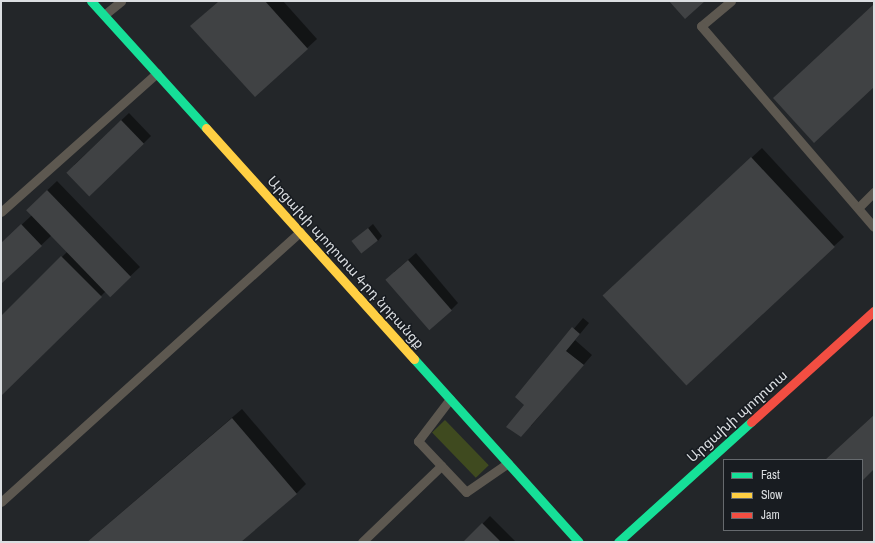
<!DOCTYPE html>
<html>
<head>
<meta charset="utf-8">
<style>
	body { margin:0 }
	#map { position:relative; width:875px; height:543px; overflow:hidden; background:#232629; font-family:"Archivo Narrow","Noto Sans Armenian",sans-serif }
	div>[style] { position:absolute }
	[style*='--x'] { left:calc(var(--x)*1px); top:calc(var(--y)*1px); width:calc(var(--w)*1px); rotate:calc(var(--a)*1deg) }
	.green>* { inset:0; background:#3f4a1f; transform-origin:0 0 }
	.shadow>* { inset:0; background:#0007 }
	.building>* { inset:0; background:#404244; transform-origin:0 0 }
	.lane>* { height:9px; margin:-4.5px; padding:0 4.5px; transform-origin:4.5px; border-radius:4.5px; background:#5d5850 }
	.fast>* { height:9px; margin:-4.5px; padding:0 4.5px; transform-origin:4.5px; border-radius:4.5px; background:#16e098 }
	.slow>* { height:9px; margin:-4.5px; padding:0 4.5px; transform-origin:4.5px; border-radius:4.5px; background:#ffcf43 }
	.jam>* { height:9px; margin:-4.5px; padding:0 4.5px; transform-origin:4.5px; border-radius:4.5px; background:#f24e42 }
	span { translate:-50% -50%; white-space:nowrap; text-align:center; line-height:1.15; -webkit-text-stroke:3px #181c21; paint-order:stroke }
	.street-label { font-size:14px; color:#dbdee1 }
	.frame { position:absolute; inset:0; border:2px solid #dbdee1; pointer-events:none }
	.legend { position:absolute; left:723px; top:459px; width:140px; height:72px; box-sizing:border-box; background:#181c21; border:1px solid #666a6e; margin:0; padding:5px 7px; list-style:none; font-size:12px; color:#dbdee1 }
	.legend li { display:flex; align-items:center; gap:8px; height:20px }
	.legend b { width:20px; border:1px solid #666a6e }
</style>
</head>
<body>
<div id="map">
	<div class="green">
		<div style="left:445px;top:420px;width:63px;height:18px;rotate:46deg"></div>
	</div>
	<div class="shadow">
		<div style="clip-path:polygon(219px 1px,283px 1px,317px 39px,255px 96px,201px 17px)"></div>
		<div style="clip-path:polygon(129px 113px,151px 136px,143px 144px,74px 165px)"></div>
		<div style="clip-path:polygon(762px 148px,844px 237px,834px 246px,613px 286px)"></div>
		<div style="clip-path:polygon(57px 181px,140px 267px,110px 295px,106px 291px,1px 394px,1px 317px,68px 251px,52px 235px,1px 283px,1px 244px,32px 215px,37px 200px)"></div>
		<div style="clip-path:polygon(373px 224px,382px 236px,378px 241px,353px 241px)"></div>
		<div style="clip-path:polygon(416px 253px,458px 303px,451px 310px,394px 272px)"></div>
		<div style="clip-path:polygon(583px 318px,589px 323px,575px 340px,592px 355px,531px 426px,525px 405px,516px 397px)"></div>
		<div style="clip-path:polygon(242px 409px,306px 484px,296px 494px,239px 542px,87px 542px)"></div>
		<div style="clip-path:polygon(490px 516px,516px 542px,465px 542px)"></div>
	</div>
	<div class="building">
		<div style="clip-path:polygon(219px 1px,265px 1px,308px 49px,255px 97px,190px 26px)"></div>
		<div style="clip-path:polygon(669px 1px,705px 1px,685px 19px)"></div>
		<div style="clip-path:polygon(874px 4px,874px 87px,814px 143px,773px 98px)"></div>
		<div style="left:121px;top:120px;width:33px;height:76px;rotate:46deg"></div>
		<div style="left:751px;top:157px;width:123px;height:203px;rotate:47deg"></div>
		<div style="left:47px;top:190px;width:121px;height:29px;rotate:46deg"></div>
		<div style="clip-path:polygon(21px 224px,42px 246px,1px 284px,1px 243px)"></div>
		<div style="left:368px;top:228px;width:16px;height:21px;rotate:52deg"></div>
		<div style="clip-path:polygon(61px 256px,102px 297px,1px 396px,1px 316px)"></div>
		<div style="left:408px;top:260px;width:67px;height:30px;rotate:49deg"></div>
		<div style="clip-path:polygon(572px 327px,580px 334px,566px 351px,584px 365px,521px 437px,506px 427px,524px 405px,515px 397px)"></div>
		<div style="clip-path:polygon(874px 415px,874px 469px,862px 481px,862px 460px,825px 460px)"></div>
		<div style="clip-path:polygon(232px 418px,297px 494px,241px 542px,87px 542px)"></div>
		<div style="clip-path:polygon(482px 523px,501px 542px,463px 542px)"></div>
	</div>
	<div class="lane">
		<div style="--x:731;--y:1;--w:39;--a:140"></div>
		<div style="--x:701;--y:26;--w:265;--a:49.3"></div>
		<div style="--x:104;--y:15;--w:22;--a:-39"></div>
		<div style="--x:858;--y:208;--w:23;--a:-45"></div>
		<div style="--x:1;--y:212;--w:209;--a:-41.7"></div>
		<div style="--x:450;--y:399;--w:53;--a:127.3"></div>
		<div style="--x:418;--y:441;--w:70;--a:46.7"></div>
		<div style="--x:466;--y:492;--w:51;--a:-34.6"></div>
		<div style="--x:1;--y:502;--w:403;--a:-42.1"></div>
		<div style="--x:362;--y:542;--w:110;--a:-43.9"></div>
	</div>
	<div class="fast">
		<div style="--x:91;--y:1;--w:171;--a:47.8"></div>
		<div style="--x:414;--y:359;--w:246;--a:48"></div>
		<div style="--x:618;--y:542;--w:179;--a:-42.1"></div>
	</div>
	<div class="slow">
		<div style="--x:206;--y:128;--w:311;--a:48"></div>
	</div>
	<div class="jam">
		<div style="--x:751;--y:422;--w:166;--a:-42.1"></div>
	</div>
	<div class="street-label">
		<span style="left:346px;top:262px;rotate:48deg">Արցախի պողոտա 4-րդ նրբանցք</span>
		<span style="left:737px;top:416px;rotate:-42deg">Արցախի պողոտա</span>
	</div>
	<div class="frame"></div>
	<ul class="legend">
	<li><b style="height:5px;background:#16e098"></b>Fast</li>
	<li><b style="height:5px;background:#ffcf43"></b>Slow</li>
	<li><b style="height:5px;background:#f24e42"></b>Jam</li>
	</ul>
</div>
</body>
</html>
